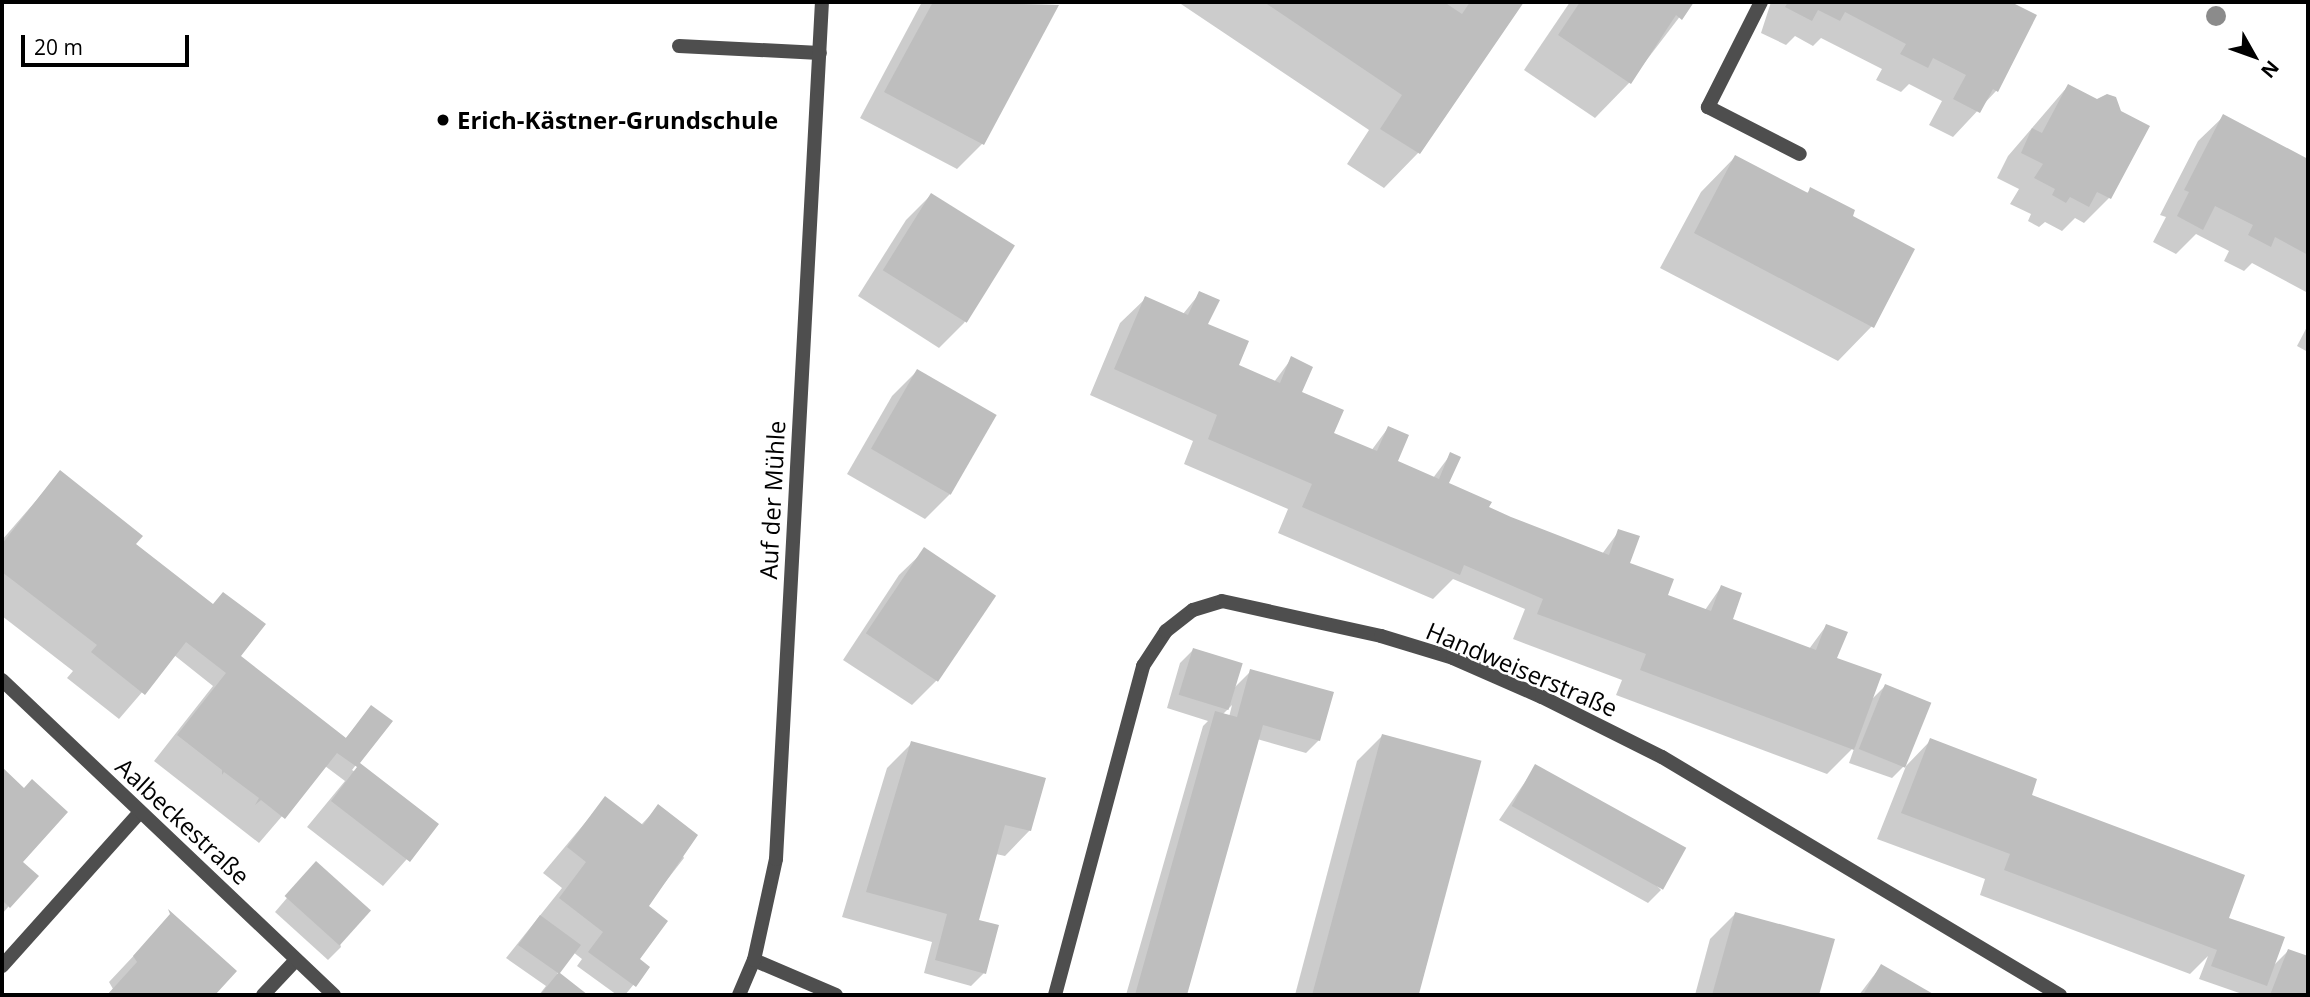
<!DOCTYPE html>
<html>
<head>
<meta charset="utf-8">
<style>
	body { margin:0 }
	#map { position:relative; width:2310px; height:997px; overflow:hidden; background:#fff; font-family:"Open Sans",sans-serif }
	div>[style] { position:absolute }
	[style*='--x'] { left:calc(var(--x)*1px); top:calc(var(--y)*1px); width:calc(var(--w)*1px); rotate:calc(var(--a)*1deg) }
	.shadow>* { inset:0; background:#0003 }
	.building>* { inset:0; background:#bebebe; transform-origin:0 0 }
	.lane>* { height:14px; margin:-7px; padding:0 7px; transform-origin:7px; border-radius:7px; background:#4e4e4e }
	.street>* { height:14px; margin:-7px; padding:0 7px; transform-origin:7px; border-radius:7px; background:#4e4e4e }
	.trees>* { width:20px; height:20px; margin:-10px; border-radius:50%; background:#8b8b8b }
	.dots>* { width:19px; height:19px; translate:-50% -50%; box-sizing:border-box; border:4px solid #fff; border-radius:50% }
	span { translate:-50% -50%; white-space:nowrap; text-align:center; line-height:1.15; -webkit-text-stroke:5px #fff; paint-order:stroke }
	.poi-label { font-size:24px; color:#000; font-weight:700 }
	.left { translate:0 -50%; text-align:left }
	.street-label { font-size:24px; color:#000 }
	.frame { position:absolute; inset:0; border:4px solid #000; pointer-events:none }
	.north { position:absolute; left:2219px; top:21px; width:70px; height:70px; -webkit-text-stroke:5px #fff; paint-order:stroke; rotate:130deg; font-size:19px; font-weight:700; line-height:28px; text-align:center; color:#000 }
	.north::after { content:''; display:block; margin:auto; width:24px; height:32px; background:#000; clip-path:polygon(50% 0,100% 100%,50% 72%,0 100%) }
	.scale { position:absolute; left:21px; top:35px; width:168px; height:32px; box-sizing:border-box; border:4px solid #000; border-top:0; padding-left:9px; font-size:21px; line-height:24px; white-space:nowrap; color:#000; -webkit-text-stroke:5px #fff; paint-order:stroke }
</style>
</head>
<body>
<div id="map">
	<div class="shadow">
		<div style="clip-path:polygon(922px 2px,1056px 5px,982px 144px,957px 169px,860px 118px)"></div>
		<div style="clip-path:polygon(1178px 2px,1522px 2px,1418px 153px,1384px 188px,1347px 164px,1369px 130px)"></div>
		<div style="clip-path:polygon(1570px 2px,1691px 2px,1629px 83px,1595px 118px,1524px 70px)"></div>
		<div style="clip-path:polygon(1771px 2px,2007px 2px,2035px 16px,1996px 91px,1953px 137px,1929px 125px,1942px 101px,1909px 84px,1901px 92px,1876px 80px,1882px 69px,1821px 38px,1813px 46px,1795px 36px,1786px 45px,1761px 33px)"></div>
		<div style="clip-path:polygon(2068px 86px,2097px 101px,2109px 198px,2084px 223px,2075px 218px,2062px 231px,2045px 222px,2039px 227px,2028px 221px,2031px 214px,2010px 204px,2019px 189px,1997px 178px,2008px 156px)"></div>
		<div style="clip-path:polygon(2224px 116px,2308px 160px,2308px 293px,2252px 263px,2244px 271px,2224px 261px,2229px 251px,2196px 234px,2176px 254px,2153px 242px,2166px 217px,2160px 215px,2198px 141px)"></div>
		<div style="clip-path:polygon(1735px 157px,1806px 194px,1811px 189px,1850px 217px,1872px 326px,1838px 361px,1660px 268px,1701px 192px)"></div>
		<div style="clip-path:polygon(931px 195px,1013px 247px,964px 323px,939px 348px,858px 296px,906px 220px)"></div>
		<div style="clip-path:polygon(1200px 293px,1206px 324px,1237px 366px,1274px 382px,1292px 358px,1300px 391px,1332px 434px,1371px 451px,1388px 428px,1396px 462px,1433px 478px,1451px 454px,1446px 484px,1484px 515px,1602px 554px,1619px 531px,1627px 563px,1666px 596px,1705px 610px,1721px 587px,1731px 620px,1809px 649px,1826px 626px,1835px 659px,1870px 701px,1885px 686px,1905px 765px,1892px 778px,1849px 763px,1855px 746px,1827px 774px,1616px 695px,1622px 680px,1513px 639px,1525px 609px,1453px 579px,1433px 599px,1278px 533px,1288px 509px,1184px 464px,1193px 441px,1090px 395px,1120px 323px,1146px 298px,1183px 314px)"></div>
		<div style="clip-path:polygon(2308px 325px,2308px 352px,2297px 346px)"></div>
		<div style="clip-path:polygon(917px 371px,950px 494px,925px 519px,847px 474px,892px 396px)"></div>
		<div style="clip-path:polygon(60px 473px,238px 656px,345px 739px,372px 707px,390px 722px,352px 770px,437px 825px,383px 886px,307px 827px,345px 781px,325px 766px,259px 843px,154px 761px,213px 686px,174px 655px,119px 719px,67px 678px,73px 671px,2px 616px,2px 540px)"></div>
		<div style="clip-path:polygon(925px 550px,937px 680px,912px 705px,843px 660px,899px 575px)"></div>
		<div style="clip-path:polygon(evenodd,1193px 650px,1234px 688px,1251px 671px,1319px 740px,1306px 753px,1257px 739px,1185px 995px,1126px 995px,1203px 726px,1208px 721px,1167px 708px,1180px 663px,1193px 650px,1232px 705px,1229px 717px,1222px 715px,1232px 705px)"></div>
		<div style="clip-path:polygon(1382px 736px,1480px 761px,1418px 995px,1295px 995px,1357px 761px)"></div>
		<div style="clip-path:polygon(1931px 740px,2029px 796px,2227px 919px,2272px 967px,2288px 951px,2308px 958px,2308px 995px,2245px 995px,2199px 979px,2208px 956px,2190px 974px,1980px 895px,1985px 879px,1877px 839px,1906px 766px)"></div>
		<div style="clip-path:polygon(912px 743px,1030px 830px,1005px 856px,996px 854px,977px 922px,984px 973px,971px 986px,924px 973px,932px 942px,842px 917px,887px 768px)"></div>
		<div style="clip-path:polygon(1536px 766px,1661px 890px,1648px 903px,1499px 820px)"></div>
		<div style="clip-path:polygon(2px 770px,24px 790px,20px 862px,9px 906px,2px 914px)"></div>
		<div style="clip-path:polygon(605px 799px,641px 825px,658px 807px,684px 858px,646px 907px,637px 959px,648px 967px,625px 995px,617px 995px,577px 966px,582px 959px,573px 952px,557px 974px,585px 995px,539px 995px,546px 986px,506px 958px,562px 888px,543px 873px)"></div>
		<div style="clip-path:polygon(316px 864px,341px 947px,328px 960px,275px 912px)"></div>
		<div style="clip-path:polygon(1735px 914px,1833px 940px,1818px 995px,1695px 995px,1710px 939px)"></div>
		<div style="clip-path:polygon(172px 915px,234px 971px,213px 995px,107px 995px,113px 989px,109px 982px)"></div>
		<div style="clip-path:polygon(1881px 966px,1931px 995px,1859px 995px)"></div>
	</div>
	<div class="building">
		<div style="clip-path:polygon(933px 2px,1059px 5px,984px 145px,884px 92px)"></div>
		<div style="clip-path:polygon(1264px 2px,1444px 2px,1462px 14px,1470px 2px,1524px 2px,1420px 154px,1380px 129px,1402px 95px)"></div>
		<div style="clip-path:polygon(1580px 2px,1694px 2px,1682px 20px,1676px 15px,1631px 84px,1558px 35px)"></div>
		<div style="clip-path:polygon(1788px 2px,2011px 2px,2037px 15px,1998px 92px,1993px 89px,1980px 113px,1953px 99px,1966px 75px,1933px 58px,1928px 68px,1900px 54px,1906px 44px,1845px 12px,1840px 21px,1818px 10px,1812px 21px,1785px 7px)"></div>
		<div style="clip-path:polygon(2068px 84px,2097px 99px,2107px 94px,2116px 97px,2121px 111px,2150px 126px,2111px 199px,2097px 192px,2089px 207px,2070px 197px,2066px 203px,2052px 195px,2055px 189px,2034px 178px,2043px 164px,2021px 153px,2032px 128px,2042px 133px)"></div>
		<div style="clip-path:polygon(2223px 114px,2308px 159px,2308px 255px,2275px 237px,2271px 247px,2248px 235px,2253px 225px,2215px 206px,2203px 230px,2177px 216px,2189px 192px,2184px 190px)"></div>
		<div style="clip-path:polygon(1735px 155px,1808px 193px,1810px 187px,1855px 210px,1853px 216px,1915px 249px,1874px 328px,1694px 233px)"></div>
		<div style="left:931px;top:193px;width:99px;height:91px;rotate:32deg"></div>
		<div style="clip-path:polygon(1199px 291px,1220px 300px,1208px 324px,1249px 341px,1239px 365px,1280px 383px,1291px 356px,1313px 367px,1302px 392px,1344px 410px,1334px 433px,1377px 451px,1388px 426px,1409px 435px,1398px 461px,1439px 479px,1450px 452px,1461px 457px,1449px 483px,1492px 502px,1489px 507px,1511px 517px,1609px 555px,1618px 529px,1640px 536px,1630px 563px,1674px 579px,1668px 595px,1711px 611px,1721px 585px,1731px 589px,1742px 593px,1733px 619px,1816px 650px,1826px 624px,1848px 632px,1837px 658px,1882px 674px,1854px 750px,1640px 670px,1646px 654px,1537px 614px,1543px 599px,1464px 565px,1460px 575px,1302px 507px,1312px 484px,1208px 439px,1217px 415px,1114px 369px,1145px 296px,1188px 315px)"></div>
		<div style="left:917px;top:369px;width:92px;height:92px;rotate:30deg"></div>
		<div style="clip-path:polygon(60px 470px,143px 536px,136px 544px,213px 604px,223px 592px,266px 624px,241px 656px,346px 738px,371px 705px,393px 721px,360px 763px,439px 824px,410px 862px,331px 801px,357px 767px,337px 753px,285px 819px,261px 800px,255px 805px,259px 798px,224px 772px,222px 775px,222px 770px,177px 735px,226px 673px,186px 642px,145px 695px,91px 652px,97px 645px,2px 572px,2px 544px)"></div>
		<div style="left:924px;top:547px;width:87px;height:104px;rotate:34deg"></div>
		<div style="left:1193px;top:648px;width:52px;height:49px;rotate:17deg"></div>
		<div style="clip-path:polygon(1250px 669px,1334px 692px,1320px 741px,1263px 725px,1187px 995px,1135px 995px,1215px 711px,1237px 717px)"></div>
		<div style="left:1885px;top:684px;width:50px;height:70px;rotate:22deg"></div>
		<div style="left:1382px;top:734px;width:103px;height:270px;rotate:15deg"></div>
		<div style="clip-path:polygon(1930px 738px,2037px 779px,2032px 795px,2245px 875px,2229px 918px,2285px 937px,2267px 986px,2211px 966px,2217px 950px,2004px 870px,2010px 854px,1901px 813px)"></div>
		<div style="clip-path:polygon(911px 741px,1046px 778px,1031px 831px,1005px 825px,979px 920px,999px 925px,986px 974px,935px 960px,947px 914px,866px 892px)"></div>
		<div style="left:1535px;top:764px;width:173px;height:48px;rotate:29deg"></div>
		<div style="clip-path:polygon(2px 767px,24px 788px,32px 779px,68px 812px,23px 862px,39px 876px,10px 908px,2px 900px)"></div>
		<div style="clip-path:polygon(605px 796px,643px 825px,658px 804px,698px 835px,649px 906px,668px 921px,640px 959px,650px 967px,636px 987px,588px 952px,603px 932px,559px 898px,586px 862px,567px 847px)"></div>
		<div style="left:316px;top:861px;width:74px;height:47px;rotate:42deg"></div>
		<div style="clip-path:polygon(168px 909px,237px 971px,215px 995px,107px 995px,137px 962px,133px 956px,170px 914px)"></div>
		<div style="clip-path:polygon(1735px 912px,1835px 939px,1819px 995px,1712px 995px)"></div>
		<div style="clip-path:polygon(540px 915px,581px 945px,560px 973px,588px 995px,540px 995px,558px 973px,518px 945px)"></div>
		<div style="clip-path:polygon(2288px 949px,2308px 956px,2308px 995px,2270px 995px)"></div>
		<div style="clip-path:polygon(1881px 964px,1902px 976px,1935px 995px,1863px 995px)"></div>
	</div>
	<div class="lane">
		<div style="--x:1761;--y:2;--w:118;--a:116.8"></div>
		<div style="--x:1708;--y:107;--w:103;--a:27.1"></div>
		<div style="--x:679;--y:46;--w:141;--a:2.8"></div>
		<div style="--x:2;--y:966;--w:207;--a:-48.1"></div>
		<div style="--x:263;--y:995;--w:48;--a:-46.7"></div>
	</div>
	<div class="street">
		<div style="--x:2;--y:680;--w:458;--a:43.5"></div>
		<div style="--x:754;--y:960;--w:89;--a:23.1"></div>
		<div style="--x:739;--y:995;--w:38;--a:-67"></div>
		<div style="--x:754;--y:960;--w:103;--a:-77.7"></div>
		<div style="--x:776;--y:859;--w:858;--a:-86.93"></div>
		<div style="--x:1055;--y:995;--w:341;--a:-75"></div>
		<div style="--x:1143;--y:666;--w:42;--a:-56.7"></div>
		<div style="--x:1166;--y:631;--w:34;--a:-38"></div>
		<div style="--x:1193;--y:610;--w:30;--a:-17"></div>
		<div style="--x:1222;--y:601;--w:163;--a:12.4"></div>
		<div style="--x:1381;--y:636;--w:75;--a:17"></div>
		<div style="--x:1453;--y:658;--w:97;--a:23.7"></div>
		<div style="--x:1542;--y:697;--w:134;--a:26.6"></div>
		<div style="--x:1662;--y:757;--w:464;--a:30.9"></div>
	</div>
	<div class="trees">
		<div style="left:2216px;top:16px"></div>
	</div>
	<div class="dots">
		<div style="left:443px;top:120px;background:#000"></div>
	</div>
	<div class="poi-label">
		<span class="left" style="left:457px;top:120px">Erich-Kästner-Grundschule</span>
	</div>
	<div class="street-label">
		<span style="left:772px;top:500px;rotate:-87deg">Auf der Mühle</span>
		<span style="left:1522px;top:669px;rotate:23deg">Handweiserstraße</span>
		<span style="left:183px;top:821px;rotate:43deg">Aalbeckestraße</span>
	</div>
	<div class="frame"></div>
	<div class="north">N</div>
	<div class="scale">20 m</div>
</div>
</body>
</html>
